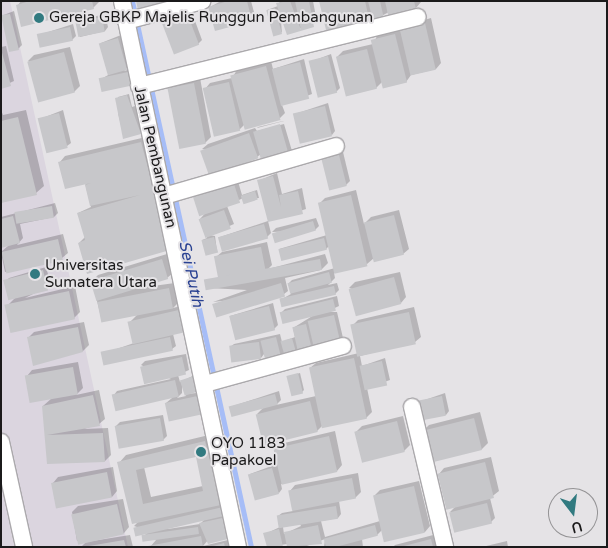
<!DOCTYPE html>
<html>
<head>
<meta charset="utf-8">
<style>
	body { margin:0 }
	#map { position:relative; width:608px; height:548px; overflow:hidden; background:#e5e3e6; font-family:"Varela Round",sans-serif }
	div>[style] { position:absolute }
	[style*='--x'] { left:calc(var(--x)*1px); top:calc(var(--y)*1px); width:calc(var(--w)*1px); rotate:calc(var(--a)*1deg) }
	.built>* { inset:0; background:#dbd5df }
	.shadow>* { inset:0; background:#0003 }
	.stream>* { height:5px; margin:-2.5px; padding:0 2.5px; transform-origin:2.5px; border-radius:2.5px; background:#a6bdf7 }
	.building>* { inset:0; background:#c7c7ca; transform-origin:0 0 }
	.roads { filter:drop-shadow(1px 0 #aba9ac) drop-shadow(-1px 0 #aba9ac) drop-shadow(0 1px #aba9ac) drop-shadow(0 -1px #aba9ac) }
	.street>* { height:16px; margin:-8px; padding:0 8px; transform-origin:8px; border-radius:8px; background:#fff }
	.dots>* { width:14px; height:14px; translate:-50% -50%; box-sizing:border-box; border:2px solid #e5e3e6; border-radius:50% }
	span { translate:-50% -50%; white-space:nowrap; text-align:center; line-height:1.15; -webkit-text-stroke:4px #e5e3e6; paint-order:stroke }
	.poi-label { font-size:15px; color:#1b1a1b }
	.left { translate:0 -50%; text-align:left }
	.street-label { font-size:15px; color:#1b1a1b }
	.water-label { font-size:16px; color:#294192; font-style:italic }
	.frame { position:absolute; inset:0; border:2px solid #1b1a1b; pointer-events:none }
	.north { position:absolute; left:548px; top:488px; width:50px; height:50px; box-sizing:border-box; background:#e5e3e6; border:1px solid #949395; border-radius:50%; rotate:165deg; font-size:14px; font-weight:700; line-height:20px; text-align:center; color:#1b1a1b }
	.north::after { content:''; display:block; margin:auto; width:18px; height:22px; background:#317a80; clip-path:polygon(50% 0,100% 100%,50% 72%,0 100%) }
</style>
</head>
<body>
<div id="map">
	<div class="built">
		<div style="clip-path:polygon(1px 1px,10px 1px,128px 547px,1px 547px)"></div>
	</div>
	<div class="shadow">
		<div style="clip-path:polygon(21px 1px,99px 1px,99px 2px,93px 8px,18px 5px)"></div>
		<div style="clip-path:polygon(221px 1px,251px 1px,255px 16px,252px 20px,210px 7px)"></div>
		<div style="clip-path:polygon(280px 1px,313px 1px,317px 22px,288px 33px,280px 10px,282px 33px,267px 10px,278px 6px)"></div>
		<div style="clip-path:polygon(320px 1px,421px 1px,421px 2px,416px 8px,389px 12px,370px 22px)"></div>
		<div style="clip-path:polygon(191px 10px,202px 40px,198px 44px,163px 23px)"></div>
		<div style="clip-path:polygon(14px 11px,22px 45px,18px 49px,1px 16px)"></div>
		<div style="clip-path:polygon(105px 14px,108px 27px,105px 31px,80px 37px,77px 24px,81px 20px)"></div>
		<div style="clip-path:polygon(431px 18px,441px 63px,436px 69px,411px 75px,406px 82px,382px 82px,376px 88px,337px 57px,343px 51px,373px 44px,378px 34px)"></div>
		<div style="clip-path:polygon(73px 24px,76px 36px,72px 40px,39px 35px)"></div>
		<div style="clip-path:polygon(121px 35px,130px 65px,124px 71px,131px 69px,134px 81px,130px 85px,101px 79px,110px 74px,101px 43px)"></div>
		<div style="clip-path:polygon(6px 46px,14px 81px,1px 87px,1px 47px)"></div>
		<div style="clip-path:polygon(70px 47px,80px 86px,74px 92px,28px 61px,34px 55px)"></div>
		<div style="clip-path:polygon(331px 54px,340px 88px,336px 92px,310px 62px)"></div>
		<div style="clip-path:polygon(304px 59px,312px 94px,282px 105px,285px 113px,279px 119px,244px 125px,239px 130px,205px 89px,210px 83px,232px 78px,237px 70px,271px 61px,273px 69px)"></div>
		<div style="clip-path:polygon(200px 78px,211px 137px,205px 143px,169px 89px,174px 83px)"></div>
		<div style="clip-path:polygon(129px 94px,132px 107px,138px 105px,145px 129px,124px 137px,118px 113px,118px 97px)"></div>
		<div style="clip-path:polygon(328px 103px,335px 131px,332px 135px,295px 114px)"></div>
		<div style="clip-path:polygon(1px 110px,3px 115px,26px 110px,44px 186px,36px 193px,1px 202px)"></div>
		<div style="clip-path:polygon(63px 110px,71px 143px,67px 146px,40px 119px)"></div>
		<div style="clip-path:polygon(283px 121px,284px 121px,257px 128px,258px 127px)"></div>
		<div style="clip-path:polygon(284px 124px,292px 151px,288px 155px,261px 154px,257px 157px,202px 149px,208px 144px,255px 128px,257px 131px)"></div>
		<div style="clip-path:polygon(146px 137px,175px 243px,79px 243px,85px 237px,78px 213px,91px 207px,85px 183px,60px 162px,65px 156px)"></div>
		<div style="clip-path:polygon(343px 152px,350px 181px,346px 185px,322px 159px)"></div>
		<div style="clip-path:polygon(277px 173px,282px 194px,302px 188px,306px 209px,269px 221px,258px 181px)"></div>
		<div style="clip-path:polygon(237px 178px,242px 195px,257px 190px,259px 198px,243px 198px,227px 206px,234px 224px,209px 235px,215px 236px,217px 251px,202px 240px,207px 238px,200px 219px)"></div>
		<div style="clip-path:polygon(356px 190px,364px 224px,371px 217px,399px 210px,409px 249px,403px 254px,374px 258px,367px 264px,334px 273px,335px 278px,328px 285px,337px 283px,339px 290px,335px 294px,282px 299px,291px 294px,289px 283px,292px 280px,335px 268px,329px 246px,326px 249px,279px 249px,327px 235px,319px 204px,325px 198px)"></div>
		<div style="clip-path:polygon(55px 203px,58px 213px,54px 217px,20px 224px,23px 238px,17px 245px,63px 234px,68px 253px,62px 258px,5px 272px,1px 252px,9px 245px,1px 247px,1px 217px)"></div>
		<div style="clip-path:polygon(316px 218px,319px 226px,315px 230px,272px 232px,267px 237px,220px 237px,268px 221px,271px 233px,276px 228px)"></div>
		<div style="clip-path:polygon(267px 242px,272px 265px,268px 269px,325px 254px,328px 263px,321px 270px,285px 278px,288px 291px,284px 294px,213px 302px,247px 290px,208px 288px,221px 280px,216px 257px,222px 252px)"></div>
		<div style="clip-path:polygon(167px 254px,173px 273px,167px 278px,138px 288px,175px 283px,179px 302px,173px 308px,189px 304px,173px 334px,176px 346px,172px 349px,102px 354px,134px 343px,129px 323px,137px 315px,102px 321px,92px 281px,98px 275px)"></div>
		<div style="clip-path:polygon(46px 267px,51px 285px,25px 298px,75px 286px,80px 312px,74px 318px,7px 306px,15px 298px,5px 282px,9px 278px)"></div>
		<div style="clip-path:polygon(400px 272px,406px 297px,401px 303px,349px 288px,355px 282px)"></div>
		<div style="clip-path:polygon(337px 296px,339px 306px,326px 312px,337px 312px,343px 338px,339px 341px,286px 358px,264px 354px,261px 358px,230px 347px,234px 344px,280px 334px,282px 342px,295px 337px,293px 328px,314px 315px,281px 313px,285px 309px)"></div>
		<div style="clip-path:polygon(273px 303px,278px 325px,274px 329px,230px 316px)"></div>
		<div style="clip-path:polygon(414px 307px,421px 337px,415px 342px,360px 356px,362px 366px,385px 358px,390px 380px,367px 388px,372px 412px,366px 418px,322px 426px,317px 431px,257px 414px,264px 407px,230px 407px,279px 391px,281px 400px,276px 405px,316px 396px,310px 368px,316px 363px,359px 353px,352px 326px,358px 320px)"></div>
		<div style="clip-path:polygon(84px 322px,89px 345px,83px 351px,28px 338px,34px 332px)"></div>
		<div style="clip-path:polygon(evenodd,186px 354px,189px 370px,178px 375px,180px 382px,201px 372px,187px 394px,205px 392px,209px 409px,166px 403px,172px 398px,114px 395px,117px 391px,171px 379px,141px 365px,145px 361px,186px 354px,182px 383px,186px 396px,177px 398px,182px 393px,182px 383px)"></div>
		<div style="clip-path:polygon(78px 362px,83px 388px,76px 395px,99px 390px,105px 419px,99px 424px,84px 429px,108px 428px,111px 455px,105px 461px,49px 463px,43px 406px,52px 398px,27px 376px,32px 370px)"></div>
		<div style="clip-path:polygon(300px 373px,304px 390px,302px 392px,287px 377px)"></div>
		<div style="clip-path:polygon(445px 393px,449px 411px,446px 415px,416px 403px)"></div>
		<div style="clip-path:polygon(480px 412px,488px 443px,482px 449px,430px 461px,423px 431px,429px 425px)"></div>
		<div style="clip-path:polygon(163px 415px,167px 436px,163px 440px,116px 426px,120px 422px)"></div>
		<div style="clip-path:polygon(403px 416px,410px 445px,404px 451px,356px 432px,362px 426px)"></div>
		<div style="clip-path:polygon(335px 431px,342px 465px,337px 471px,281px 484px,282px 489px,279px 493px,250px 474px,277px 464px,274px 450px,280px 444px)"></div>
		<div style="clip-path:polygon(evenodd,213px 434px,230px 514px,203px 546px,228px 540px,229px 547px,150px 547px,156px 540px,143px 537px,149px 531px,134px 526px,139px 521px,119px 463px,126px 455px,213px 434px,197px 455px,203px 486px,151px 497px,144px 467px,197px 455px,213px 434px,205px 519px,200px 524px,168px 529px,167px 527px,205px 519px)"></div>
		<div style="clip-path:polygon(491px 457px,499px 491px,490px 498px,495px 518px,491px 522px,450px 512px,456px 506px,439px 474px,444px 468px)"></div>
		<div style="clip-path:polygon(113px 467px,117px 491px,112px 497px,53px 483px,58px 477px)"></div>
		<div style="clip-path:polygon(evenodd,358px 473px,361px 492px,355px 498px,339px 501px,341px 514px,338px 518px,321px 521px,325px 537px,380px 521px,374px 496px,380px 490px,419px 481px,430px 526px,425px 532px,382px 530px,377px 535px,362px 539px,363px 547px,324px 547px,325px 539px,304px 547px,288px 547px,287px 544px,268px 547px,265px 534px,280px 527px,278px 516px,282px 513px,293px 511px,290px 491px,295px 485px,358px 473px,300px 524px,301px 526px,284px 534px,283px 527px,300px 524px)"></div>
		<div style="clip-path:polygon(123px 499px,129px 527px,124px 533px,77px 541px,72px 512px,78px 506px)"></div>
		<div style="clip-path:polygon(437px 534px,440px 547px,393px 547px,395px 545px)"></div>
		<div style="clip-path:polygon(130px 535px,133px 547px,81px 547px,86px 542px)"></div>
		<div style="clip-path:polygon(507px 541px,508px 547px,482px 547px)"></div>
	</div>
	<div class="stream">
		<div style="--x:132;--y:1;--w:559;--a:77.7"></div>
	</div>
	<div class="building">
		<div style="clip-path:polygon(30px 1px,92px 1px,94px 9px,21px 27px,16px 5px)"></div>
		<div style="clip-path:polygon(136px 1px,160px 1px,160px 4px,138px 10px)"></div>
		<div style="clip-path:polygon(228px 1px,247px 1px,252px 21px,215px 31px,208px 7px)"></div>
		<div style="clip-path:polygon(290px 1px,301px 30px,295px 1px,309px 1px,314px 27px,287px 35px,276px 3px)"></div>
		<div style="clip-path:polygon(319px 1px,365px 1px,370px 23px,327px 34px)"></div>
		<div style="clip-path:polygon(368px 1px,380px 1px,384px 19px,373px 21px)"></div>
		<div style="clip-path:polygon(385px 1px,414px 1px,416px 9px,388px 15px)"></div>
		<div style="left:275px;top:8px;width:27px;height:9px;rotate:75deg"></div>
		<div style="left:187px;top:13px;width:34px;height:27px;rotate:69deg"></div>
		<div style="clip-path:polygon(10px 14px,19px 50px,9px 52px,1px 15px)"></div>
		<div style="left:102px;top:17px;width:15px;height:27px;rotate:79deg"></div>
		<div style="left:425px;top:23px;width:48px;height:26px;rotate:77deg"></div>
		<div style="left:70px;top:27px;width:14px;height:34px;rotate:78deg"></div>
		<div style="left:395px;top:34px;width:50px;height:25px;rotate:76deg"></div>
		<div style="left:118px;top:38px;width:33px;height:20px;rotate:74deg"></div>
		<div style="clip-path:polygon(1px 49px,11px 86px,1px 89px)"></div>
		<div style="left:367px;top:49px;width:41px;height:32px;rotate:76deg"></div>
		<div style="left:64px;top:52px;width:42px;height:38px;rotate:75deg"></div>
		<div style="left:328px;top:56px;width:38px;height:20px;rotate:76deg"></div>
		<div style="left:300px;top:62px;width:38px;height:29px;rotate:76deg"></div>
		<div style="left:266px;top:66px;width:56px;height:37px;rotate:75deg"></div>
		<div style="left:128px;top:72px;width:14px;height:30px;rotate:78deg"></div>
		<div style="left:229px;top:82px;width:50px;height:27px;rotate:77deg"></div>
		<div style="left:194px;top:83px;width:62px;height:27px;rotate:79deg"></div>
		<div style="clip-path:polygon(127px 95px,141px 134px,123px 139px,115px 98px)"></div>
		<div style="left:325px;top:106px;width:31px;height:33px;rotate:77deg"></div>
		<div style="left:59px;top:113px;width:36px;height:22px;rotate:76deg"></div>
		<div style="clip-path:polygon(18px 117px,37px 195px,1px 203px,1px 121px)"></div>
		<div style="left:280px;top:124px;width:33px;height:28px;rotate:74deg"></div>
		<div style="left:249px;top:133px;width:27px;height:52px;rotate:70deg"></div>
		<div style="clip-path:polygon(141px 142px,170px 250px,87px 274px,78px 243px,85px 240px,77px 213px,140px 195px,90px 206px,85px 185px,91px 183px,65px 189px,58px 162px)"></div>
		<div style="left:339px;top:155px;width:32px;height:18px;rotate:76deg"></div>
		<div style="clip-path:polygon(273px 176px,281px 207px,279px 195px,298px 191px,303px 214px,268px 222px,257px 180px)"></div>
		<div style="left:233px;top:181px;width:23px;height:43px;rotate:72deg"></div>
		<div style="left:255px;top:191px;width:9px;height:15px;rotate:72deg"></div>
		<div style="left:351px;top:195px;width:73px;height:34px;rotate:77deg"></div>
		<div style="left:52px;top:206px;width:12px;height:38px;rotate:81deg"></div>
		<div style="left:224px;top:210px;width:20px;height:27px;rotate:70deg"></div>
		<div style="left:394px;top:215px;width:41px;height:31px;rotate:76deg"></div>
		<div style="clip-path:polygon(13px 216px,20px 243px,1px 248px,1px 219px)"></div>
		<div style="left:313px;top:221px;width:10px;height:43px;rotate:73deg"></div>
		<div style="left:264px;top:224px;width:15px;height:48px;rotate:74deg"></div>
		<div style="left:214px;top:237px;width:16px;height:13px;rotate:75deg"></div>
		<div style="left:324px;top:238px;width:12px;height:47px;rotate:76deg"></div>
		<div style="left:58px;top:239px;width:22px;height:58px;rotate:77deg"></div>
		<div style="left:261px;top:247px;width:25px;height:48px;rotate:79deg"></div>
		<div style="left:162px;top:259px;width:21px;height:75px;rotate:73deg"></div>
		<div style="left:320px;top:259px;width:11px;height:118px;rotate:80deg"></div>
		<div style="left:43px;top:270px;width:21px;height:41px;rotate:76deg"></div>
		<div style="left:329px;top:272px;width:11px;height:43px;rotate:75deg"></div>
		<div style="left:394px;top:277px;width:28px;height:47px;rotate:75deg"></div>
		<div style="left:281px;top:283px;width:14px;height:72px;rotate:73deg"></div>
		<div style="left:334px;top:286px;width:9px;height:56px;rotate:77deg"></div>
		<div style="left:169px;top:288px;width:21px;height:73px;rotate:79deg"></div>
		<div style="left:69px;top:291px;width:29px;height:66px;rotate:78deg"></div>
		<div style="left:333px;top:299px;width:12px;height:55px;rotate:76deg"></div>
		<div style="left:269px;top:306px;width:25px;height:41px;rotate:76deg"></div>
		<div style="left:183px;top:309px;width:23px;height:57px;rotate:77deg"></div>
		<div style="left:409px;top:312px;width:33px;height:60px;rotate:78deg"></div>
		<div style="left:334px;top:315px;width:28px;height:27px;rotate:77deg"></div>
		<div style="left:306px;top:324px;width:28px;height:14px;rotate:77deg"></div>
		<div style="clip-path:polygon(78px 327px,83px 352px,33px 366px,27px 337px)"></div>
		<div style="left:170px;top:337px;width:14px;height:71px;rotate:78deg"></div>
		<div style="left:276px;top:337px;width:25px;height:16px;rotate:76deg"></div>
		<div style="left:292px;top:338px;width:19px;height:12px;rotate:74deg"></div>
		<div style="left:259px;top:342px;width:17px;height:30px;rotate:83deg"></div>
		<div style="left:182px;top:357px;width:18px;height:43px;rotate:77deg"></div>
		<div style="left:354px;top:358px;width:62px;height:46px;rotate:78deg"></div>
		<div style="left:382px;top:361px;width:25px;height:23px;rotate:78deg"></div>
		<div style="left:73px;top:367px;width:28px;height:49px;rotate:80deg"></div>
		<div style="left:298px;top:373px;width:21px;height:12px;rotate:76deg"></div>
		<div style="left:197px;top:375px;width:16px;height:18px;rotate:72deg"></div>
		<div style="left:175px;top:380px;width:17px;height:65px;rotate:77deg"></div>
		<div style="left:275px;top:394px;width:11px;height:48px;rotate:75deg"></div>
		<div style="clip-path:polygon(93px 395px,100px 426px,47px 435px,103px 433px,105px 462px,47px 464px,42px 406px)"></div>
		<div style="left:202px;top:395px;width:19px;height:38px;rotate:78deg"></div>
		<div style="left:442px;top:396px;width:20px;height:28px;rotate:79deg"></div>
		<div style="left:310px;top:401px;width:32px;height:56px;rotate:76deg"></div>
		<div style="left:160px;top:418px;width:23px;height:46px;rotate:80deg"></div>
		<div style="left:474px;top:418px;width:33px;height:54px;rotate:76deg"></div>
		<div style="left:397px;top:421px;width:32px;height:44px;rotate:76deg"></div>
		<div style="left:329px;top:436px;width:37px;height:57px;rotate:77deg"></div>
		<div style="clip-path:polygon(evenodd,205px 441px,221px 505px,132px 524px,117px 462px,205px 441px,196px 457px,203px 491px,143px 504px,136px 470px,196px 457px)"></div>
		<div style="left:485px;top:462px;width:37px;height:49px;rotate:76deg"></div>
		<div style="left:272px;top:468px;width:27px;height:25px;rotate:75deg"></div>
		<div style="left:107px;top:472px;width:26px;height:57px;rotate:79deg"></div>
		<div style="left:352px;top:478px;width:21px;height:65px;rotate:79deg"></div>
		<div style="left:414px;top:486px;width:48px;height:42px;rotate:77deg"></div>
		<div style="left:487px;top:503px;width:21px;height:39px;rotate:76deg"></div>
		<div style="left:117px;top:504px;width:31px;height:47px;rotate:77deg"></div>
		<div style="left:336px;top:506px;width:13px;height:60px;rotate:81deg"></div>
		<div style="left:223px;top:507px;width:9px;height:92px;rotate:77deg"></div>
		<div style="clip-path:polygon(227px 517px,232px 538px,208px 544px,199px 523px)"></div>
		<div style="clip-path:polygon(318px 525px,322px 544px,287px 547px,284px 532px)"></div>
		<div style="left:375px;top:525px;width:11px;height:53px;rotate:75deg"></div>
		<div style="left:198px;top:527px;width:7px;height:57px;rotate:82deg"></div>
		<div style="clip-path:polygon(279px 529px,283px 547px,267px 547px,263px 533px)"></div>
		<div style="clip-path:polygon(201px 536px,203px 547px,148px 547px,148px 546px)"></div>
		<div style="clip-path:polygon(431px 539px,433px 547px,404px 547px,404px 546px)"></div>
		<div style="clip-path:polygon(124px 540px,126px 547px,89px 547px,89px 546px)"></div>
		<div style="clip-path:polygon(224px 543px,225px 547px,213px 547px,213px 546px)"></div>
	</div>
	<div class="roads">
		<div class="street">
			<div style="--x:122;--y:1;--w:558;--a:78.01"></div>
			<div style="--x:126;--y:21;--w:79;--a:-14.7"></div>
			<div style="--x:139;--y:86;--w:287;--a:-13.9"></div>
			<div style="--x:164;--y:196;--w:179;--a:-16.2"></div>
			<div style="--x:205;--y:384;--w:143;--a:-15.4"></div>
			<div style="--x:412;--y:407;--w:144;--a:76.7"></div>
			<div style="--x:1;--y:442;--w:107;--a:77.6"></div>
		</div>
	</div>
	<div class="dots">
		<div style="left:39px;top:18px;background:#317a80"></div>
		<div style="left:35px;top:274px;background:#317a80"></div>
		<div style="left:201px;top:452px;background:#317a80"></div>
	</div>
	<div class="poi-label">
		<span class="left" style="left:49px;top:18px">Gereja GBKP Majelis Runggun Pembangunan</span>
		<span class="left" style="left:45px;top:274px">Universitas<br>Sumatera Utara</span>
		<span class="left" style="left:211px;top:452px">OYO 1183<br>Papakoel</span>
	</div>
	<div class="street-label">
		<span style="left:155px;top:157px;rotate:77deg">Jalan Pembangunan</span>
	</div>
	<div class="water-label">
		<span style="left:191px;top:274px;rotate:78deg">Sei Putih</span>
	</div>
	<div class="frame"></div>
	<div class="north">U</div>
</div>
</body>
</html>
